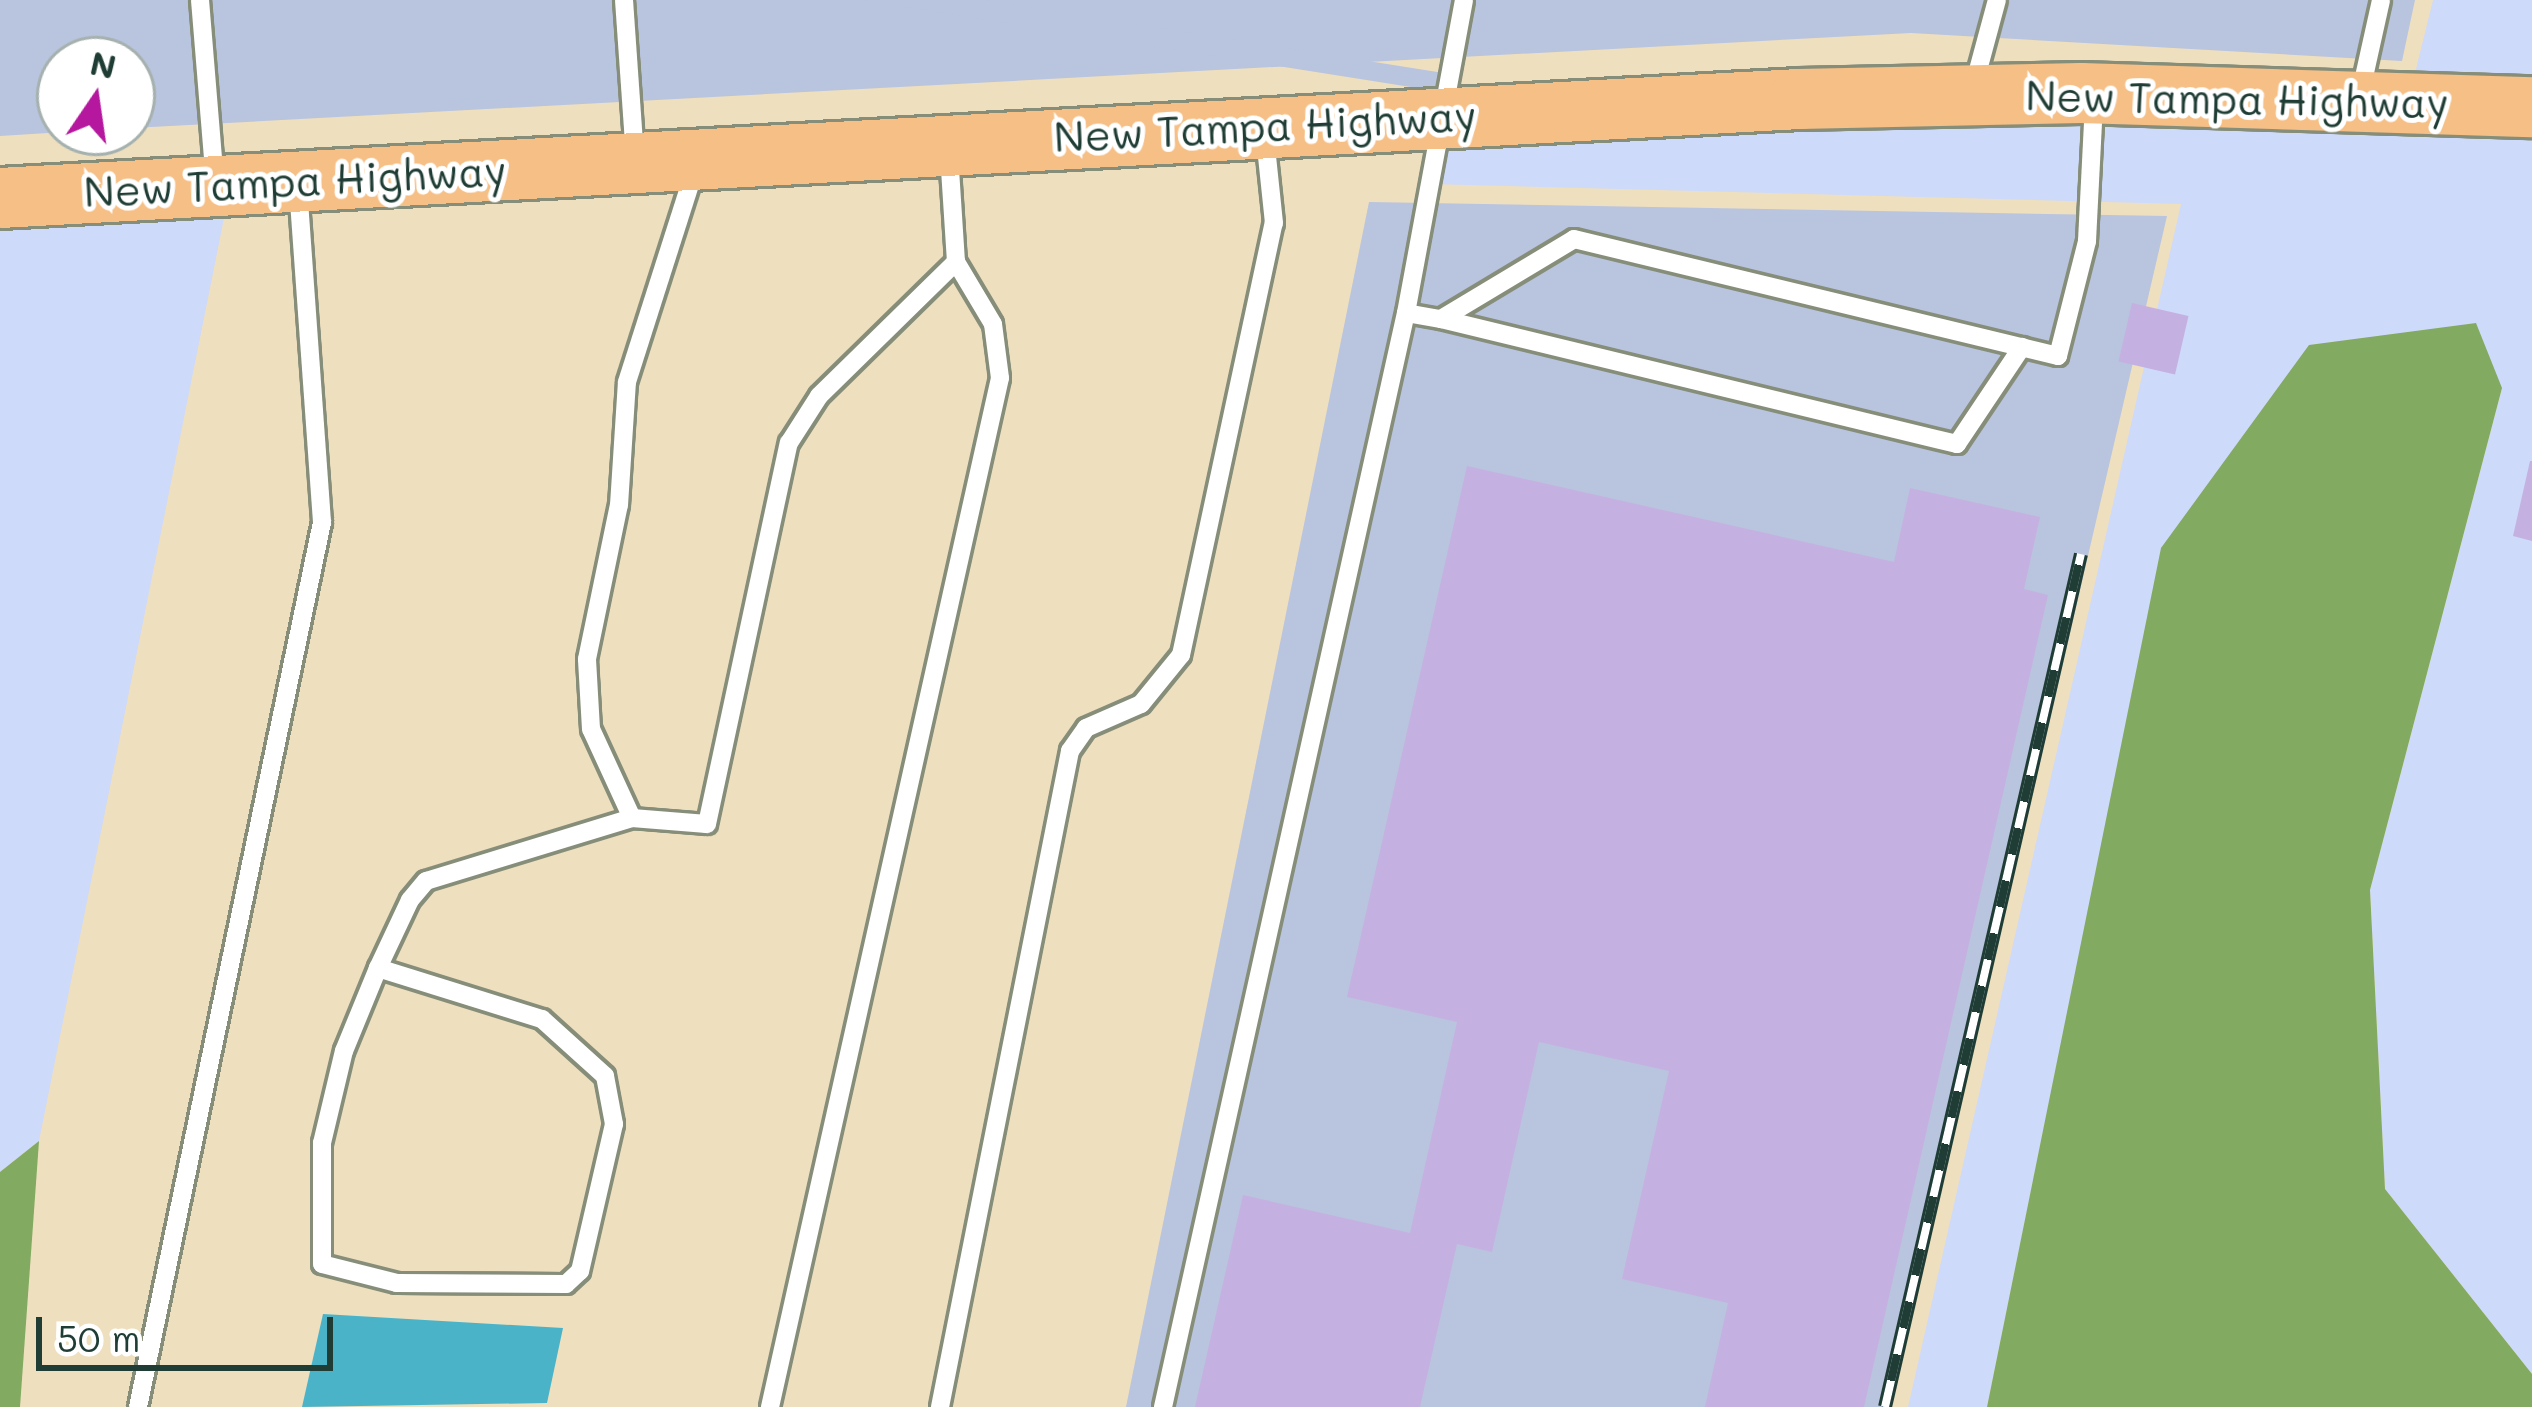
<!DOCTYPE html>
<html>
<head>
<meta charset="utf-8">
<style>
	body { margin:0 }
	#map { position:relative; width:2532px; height:1407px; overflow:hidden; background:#eedfbf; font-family:Mali,sans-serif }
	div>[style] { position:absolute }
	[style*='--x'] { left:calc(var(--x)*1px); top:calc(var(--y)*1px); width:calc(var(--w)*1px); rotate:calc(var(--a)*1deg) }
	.built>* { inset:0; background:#cedafa }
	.industrial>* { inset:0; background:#b9c4de; transform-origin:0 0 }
	.forest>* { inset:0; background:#82aa61 }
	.water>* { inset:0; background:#4ab3c8 }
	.building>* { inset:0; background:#c5b1e1; transform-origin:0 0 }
	.roads { filter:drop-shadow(3px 0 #868e7a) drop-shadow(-3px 0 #868e7a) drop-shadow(0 3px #868e7a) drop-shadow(0 -3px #868e7a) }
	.lane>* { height:18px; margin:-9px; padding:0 9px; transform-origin:9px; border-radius:9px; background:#fff }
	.primary>* { height:60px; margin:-30px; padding:0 30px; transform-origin:30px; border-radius:30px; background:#f5bf86 }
	.rail>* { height:14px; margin-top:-7px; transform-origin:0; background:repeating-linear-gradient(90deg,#fff 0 27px,#1f3d34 0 54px); box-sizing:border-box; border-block:3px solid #1f3d34 }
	span { translate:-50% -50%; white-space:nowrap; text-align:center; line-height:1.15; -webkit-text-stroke:10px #fff; paint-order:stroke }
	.street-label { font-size:42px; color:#1f3d34 }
	.north { position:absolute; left:36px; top:36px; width:120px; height:120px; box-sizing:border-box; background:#fff; border:3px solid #a5b1ae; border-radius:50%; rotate:13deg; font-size:33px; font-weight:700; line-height:48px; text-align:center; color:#1f3d34 }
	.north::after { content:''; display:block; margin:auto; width:42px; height:54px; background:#b5179e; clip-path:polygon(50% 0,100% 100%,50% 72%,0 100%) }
	.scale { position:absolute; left:36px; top:1317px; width:297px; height:54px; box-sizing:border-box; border:6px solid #1f3d34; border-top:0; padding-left:15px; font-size:36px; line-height:42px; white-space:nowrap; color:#1f3d34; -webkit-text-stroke:9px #fff; paint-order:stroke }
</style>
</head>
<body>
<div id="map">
	<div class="built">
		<div style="clip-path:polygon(2433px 0,2532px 0,2532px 84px,2415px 73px)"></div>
		<div style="clip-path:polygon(2081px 115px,2532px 129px,2532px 1374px,2385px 1189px,2370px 890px,2502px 388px,2162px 548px,1987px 1407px,1908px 1407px,2181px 204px,1430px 184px,1440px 139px)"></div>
		<div style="clip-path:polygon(226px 208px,39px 1141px,0 1172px,0 221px)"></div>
	</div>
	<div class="industrial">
		<div style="clip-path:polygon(0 0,2415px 0,2402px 61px,1911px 33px,132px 128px,132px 60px,60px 60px,64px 132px,0 136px)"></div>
		<div style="left:1450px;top:74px;width:19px;height:1452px;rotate:99deg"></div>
		<div style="clip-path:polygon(1369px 202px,2167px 216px,1890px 1407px,1126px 1407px)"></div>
	</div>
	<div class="forest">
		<div style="clip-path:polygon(2476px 323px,2502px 388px,2370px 890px,2385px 1189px,2532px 1374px,2532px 1407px,1987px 1407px,2161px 548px,2309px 345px)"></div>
		<div style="clip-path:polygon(39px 1141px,20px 1407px,0 1407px,0 1172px)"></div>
	</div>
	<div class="water">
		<div style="clip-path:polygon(323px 1314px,563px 1328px,547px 1403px,302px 1407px)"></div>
	</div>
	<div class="building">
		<div style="left:2132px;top:303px;width:58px;height:60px;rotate:13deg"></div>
		<div style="clip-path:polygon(2530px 461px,2532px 461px,2532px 541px,2513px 536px)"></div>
		<div style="clip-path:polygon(1467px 466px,1894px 562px,1910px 488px,2040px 517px,2024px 589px,2048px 595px,1864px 1407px,1705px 1407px,1728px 1303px,1622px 1279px,1669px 1071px,1539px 1042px,1492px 1252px,1457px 1244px,1420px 1407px,1195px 1407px,1243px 1195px,1410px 1233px,1457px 1022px,1347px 997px)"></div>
	</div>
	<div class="roads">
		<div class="lane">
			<div style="--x:200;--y:0;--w:182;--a:85.3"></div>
			<div style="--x:624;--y:0;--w:156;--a:86"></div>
			<div style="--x:1464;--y:0;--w:318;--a:100.5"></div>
			<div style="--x:1406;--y:313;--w:36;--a:10"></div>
			<div style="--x:1441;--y:319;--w:155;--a:-31"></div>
			<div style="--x:1574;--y:239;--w:498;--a:13.6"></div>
			<div style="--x:2058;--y:356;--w:119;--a:-75.8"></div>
			<div style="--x:2087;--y:241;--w:140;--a:-87.1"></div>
			<div style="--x:1974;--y:85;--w:88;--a:-74.9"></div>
			<div style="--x:2360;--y:95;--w:97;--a:-77.5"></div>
			<div style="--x:1441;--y:319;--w:531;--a:13.62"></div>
			<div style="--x:1957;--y:444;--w:117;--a:-56.2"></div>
			<div style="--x:632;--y:818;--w:98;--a:-114.7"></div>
			<div style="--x:591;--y:729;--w:70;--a:-93.3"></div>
			<div style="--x:587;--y:659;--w:157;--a:-78.3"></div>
			<div style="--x:619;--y:505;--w:123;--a:-86.3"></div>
			<div style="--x:627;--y:382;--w:224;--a:-72.3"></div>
			<div style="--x:378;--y:968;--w:172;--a:17.3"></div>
			<div style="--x:542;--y:1019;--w:85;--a:42.1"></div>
			<div style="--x:605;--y:1076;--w:49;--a:79.4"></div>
			<div style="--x:614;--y:1124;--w:151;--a:103"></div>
			<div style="--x:580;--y:1271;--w:19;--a:137"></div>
			<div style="--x:566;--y:1284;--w:169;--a:-179.7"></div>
			<div style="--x:397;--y:1283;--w:77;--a:-165.8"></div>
			<div style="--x:322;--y:1264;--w:121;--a:-90"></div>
			<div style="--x:322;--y:1143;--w:95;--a:-76.6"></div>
			<div style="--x:344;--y:1051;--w:90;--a:-67.7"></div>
			<div style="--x:378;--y:968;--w:75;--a:-64.8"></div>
			<div style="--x:410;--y:900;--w:25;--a:-50"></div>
			<div style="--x:426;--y:881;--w:215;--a:-17"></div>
			<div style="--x:632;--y:818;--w:75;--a:4.6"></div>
			<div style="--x:707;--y:824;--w:390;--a:-77.9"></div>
			<div style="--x:789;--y:443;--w:56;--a:-57.4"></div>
			<div style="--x:819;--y:396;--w:192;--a:-44.4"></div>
			<div style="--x:956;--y:262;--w:108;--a:-93.7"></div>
			<div style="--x:138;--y:1407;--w:904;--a:-78.25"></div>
			<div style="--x:322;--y:522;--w:332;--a:-94.1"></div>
			<div style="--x:770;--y:1407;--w:1054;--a:-77.4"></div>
			<div style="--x:1000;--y:378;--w:54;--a:-97.4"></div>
			<div style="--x:993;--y:324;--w:72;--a:-120.8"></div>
			<div style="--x:940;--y:1407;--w:669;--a:-78.79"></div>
			<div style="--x:1070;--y:751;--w:28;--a:-55"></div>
			<div style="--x:1086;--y:728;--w:60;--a:-23.6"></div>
			<div style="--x:1141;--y:704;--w:63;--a:-50.8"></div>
			<div style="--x:1181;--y:655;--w:442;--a:-77.9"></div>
			<div style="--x:1274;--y:223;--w:86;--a:-96"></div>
			<div style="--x:1163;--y:1407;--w:1121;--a:-77.48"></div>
		</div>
		<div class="primary">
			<div style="--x:0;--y:198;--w:1802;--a:-3.15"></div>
			<div style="--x:1799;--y:99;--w:282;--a:-1.2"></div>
			<div style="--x:2081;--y:93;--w:451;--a:1.8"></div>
		</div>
	</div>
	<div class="rail">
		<div style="--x:1885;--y:1407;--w:875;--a:-77.06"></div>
	</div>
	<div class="street-label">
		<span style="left:2237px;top:99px;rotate:1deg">New Tampa Highway</span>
		<span style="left:1265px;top:126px;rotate:-3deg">New Tampa Highway</span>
		<span style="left:295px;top:181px;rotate:-3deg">New Tampa Highway</span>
	</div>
	<div class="north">N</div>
	<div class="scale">50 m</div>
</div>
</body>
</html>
